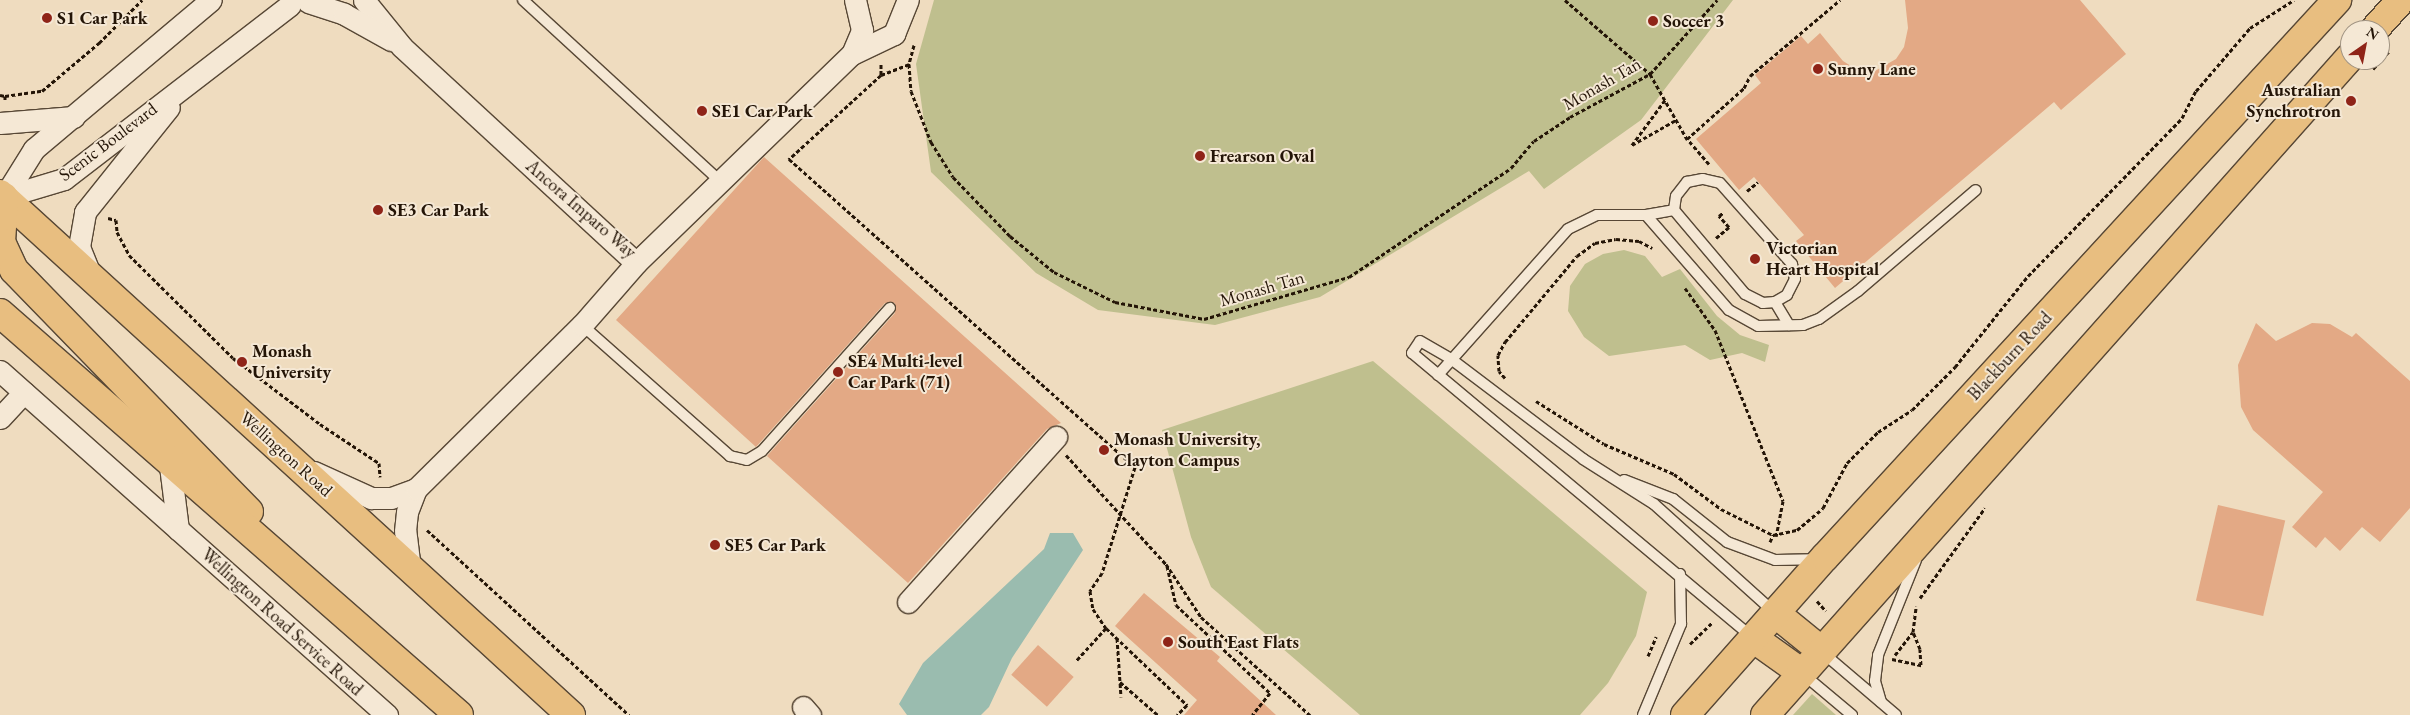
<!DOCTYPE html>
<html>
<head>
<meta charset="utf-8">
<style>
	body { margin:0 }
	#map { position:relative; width:2410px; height:715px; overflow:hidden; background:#efdcbf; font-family:"EB Garamond",serif }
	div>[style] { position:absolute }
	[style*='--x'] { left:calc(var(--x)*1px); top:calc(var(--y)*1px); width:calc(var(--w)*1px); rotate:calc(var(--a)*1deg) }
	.green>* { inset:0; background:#bfbf8e }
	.water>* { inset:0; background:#9abcaf }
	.building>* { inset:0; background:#e3a985; transform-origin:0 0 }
	.path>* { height:3px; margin-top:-1.5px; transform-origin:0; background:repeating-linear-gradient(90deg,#241507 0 4px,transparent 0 6.5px) }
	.roads { filter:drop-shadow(1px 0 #574735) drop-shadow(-1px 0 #574735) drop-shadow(0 1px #574735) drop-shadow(0 -1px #574735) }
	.service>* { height:10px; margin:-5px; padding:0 5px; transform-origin:5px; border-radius:5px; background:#f5e8d5 }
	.minor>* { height:21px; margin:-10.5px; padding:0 10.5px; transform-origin:10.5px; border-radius:10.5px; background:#f5e8d5 }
	.primary>* { height:28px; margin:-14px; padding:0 14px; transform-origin:14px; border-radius:14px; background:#e8be80 }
	.trunk>* { height:28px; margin:-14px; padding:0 14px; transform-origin:14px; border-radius:14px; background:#e8be80 }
	.dots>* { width:14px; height:14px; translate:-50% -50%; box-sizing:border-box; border:2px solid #f5e8d5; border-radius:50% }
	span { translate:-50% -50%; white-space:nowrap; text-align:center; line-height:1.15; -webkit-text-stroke:4px #f5e8d5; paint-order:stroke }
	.poi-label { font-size:18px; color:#241507; font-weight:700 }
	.left { translate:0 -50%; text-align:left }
	.right { translate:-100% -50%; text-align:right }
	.street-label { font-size:18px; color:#241507 }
	.north { position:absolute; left:2340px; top:20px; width:50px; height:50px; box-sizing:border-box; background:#f5e8d5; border:1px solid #a19483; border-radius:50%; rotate:33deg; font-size:14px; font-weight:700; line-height:20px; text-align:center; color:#241507 }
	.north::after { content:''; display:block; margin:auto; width:18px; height:22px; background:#8f2418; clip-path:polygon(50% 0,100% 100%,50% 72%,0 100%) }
</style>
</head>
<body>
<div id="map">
	<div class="green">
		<div style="clip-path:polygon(934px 0,1733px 0,1641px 120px,1544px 189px,1529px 171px,1320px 297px,1215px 325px,1098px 310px,1036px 273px,931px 172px,916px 64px)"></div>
		<div style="clip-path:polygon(1624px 250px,1645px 256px,1662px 277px,1680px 269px,1717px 316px,1740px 335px,1769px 345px,1765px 362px,1742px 353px,1710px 360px,1685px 345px,1609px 356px,1584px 337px,1568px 311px,1570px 286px,1585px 264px,1603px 254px)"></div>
		<div style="clip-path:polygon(1373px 361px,1647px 592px,1636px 636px,1608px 683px,1580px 715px,1360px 715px,1211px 587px,1191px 537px,1162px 430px)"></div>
		<div style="clip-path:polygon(1812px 694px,1836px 715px,1793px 715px)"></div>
	</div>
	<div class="water">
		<div style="clip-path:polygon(1050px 533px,1073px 533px,1083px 550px,1012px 658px,989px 707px,981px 715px,907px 715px,899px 704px,923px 663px,1044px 549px)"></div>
	</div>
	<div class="building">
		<div style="clip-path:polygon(1905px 0,2080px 0,2126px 54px,2061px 110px,2054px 102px,1835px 288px,1796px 241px,1804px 235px,1754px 177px,1739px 190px,1696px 139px,1761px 83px,1755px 75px,1801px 36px,1808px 44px,1820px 33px,1843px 61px,1859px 71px,1875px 71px,1896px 59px,1904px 47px,1908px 28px)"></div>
		<div style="clip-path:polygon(764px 157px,1061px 423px,1047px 429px,908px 583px,767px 456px,895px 313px,895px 303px,885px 303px,756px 447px,616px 320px)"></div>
		<div style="clip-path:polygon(2256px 323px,2276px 341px,2312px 323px,2330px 324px,2352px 337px,2356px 333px,2410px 381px,2410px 508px,2380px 542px,2362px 527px,2340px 551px,2325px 537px,2316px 548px,2292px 527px,2323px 492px,2253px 430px,2241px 407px,2238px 365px)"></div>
		<div style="left:2218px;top:505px;width:69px;height:98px;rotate:13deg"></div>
		<div style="clip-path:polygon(1144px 593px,1220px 657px,1217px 661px,1276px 715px,1184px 715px,1197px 700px,1115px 626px)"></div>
		<div style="left:1038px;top:645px;width:48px;height:40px;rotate:42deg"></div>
	</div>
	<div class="path">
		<div style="--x:1565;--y:0;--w:113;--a:41"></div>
		<div style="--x:1650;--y:74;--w:75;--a:60.4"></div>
		<div style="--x:914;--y:45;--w:20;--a:105"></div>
		<div style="--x:909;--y:64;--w:27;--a:86"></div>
		<div style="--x:911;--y:91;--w:55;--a:68.6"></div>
		<div style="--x:931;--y:142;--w:41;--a:57.8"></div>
		<div style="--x:953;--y:177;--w:82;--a:46"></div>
		<div style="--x:1010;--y:236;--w:57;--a:39.3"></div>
		<div style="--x:1054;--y:272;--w:68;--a:26.2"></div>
		<div style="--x:1115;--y:302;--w:91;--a:10.8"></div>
		<div style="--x:1204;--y:319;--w:151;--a:-16.2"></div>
		<div style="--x:1349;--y:277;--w:195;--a:-33.9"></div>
		<div style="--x:1511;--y:168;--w:35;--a:-50"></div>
		<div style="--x:1534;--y:141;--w:43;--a:-33.7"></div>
		<div style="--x:1570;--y:117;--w:91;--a:-28.3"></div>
		<div style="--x:1650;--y:74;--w:100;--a:-47.8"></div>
		<div style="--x:881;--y:64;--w:11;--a:90"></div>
		<div style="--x:881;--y:75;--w:125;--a:137.6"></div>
		<div style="--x:789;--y:159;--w:463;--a:41.7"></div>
		<div style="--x:1135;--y:467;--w:111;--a:107.3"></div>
		<div style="--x:1102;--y:573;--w:22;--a:124"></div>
		<div style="--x:1090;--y:591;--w:18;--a:81"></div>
		<div style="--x:1093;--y:609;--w:23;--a:56"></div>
		<div style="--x:1106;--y:628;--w:45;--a:132.3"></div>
		<div style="--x:2373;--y:69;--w:24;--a:-48"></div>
		<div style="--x:881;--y:75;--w:30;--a:-21"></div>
		<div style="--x:0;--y:95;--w:5;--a:11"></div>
		<div style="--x:5;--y:96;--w:4;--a:90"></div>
		<div style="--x:5;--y:96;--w:37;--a:-8"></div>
		<div style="--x:42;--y:91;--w:75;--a:-40.1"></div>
		<div style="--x:99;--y:43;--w:61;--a:-45"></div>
		<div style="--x:1665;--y:100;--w:56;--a:126.3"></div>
		<div style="--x:1632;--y:145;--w:51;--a:-29.6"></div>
		<div style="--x:1709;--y:164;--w:33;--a:-131"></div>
		<div style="--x:1687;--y:139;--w:76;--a:-41.8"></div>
		<div style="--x:1744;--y:88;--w:13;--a:-63"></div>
		<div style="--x:1750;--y:76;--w:118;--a:-40.2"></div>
		<div style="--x:1747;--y:191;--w:14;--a:-39"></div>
		<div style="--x:108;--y:218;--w:8;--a:14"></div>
		<div style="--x:116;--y:220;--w:12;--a:85"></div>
		<div style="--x:117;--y:232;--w:26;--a:62"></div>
		<div style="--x:129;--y:255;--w:146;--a:44.7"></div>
		<div style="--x:233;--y:358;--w:109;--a:37.2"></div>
		<div style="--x:320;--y:424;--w:71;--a:33.5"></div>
		<div style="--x:379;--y:463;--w:14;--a:86"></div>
		<div style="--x:1716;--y:238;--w:17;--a:-40"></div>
		<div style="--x:1729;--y:227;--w:15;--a:-132"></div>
		<div style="--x:1719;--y:216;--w:6;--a:-39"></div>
		<div style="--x:1685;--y:288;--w:52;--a:54.5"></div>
		<div style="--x:1715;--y:330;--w:184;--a:68.3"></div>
		<div style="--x:1783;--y:501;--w:36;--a:101"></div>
		<div style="--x:1505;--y:378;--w:9;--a:-131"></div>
		<div style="--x:1499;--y:371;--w:16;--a:-94"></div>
		<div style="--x:1498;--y:355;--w:15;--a:-62"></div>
		<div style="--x:1505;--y:342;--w:112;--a:-50.1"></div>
		<div style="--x:1577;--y:256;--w:22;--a:-36"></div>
		<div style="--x:1595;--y:243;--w:21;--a:-11"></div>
		<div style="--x:1616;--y:239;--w:23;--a:5"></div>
		<div style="--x:1639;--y:241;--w:15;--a:28"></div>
		<div style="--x:1536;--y:401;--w:80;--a:32.3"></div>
		<div style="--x:1604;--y:444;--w:76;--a:23.2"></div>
		<div style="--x:1674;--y:474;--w:59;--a:36.7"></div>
		<div style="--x:1721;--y:509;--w:58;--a:26.6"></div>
		<div style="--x:1066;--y:455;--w:148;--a:47.5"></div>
		<div style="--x:1166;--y:564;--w:64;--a:56.6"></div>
		<div style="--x:1201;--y:617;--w:147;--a:42"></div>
		<div style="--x:427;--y:530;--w:274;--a:42.5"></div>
		<div style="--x:1770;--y:542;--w:8;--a:-67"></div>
		<div style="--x:1773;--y:535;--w:25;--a:-12"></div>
		<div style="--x:1797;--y:530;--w:34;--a:-40"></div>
		<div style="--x:1823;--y:508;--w:51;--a:-61.9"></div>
		<div style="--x:1847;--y:463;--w:44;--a:-45"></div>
		<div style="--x:1878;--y:432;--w:40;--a:-32.9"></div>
		<div style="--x:1912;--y:410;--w:61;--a:-45"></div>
		<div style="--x:1955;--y:367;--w:117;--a:-51.3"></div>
		<div style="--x:2028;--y:276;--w:221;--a:-45.7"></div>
		<div style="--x:2182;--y:118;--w:30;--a:-63"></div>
		<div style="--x:2196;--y:91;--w:83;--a:-49.4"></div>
		<div style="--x:2250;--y:28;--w:52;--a:-32.5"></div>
		<div style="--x:1167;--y:566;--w:40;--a:77"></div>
		<div style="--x:1176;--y:605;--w:129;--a:43.1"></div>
		<div style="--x:1270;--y:693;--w:28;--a:129"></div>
		<div style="--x:1920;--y:598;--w:111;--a:-54.2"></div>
		<div style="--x:1817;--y:601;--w:13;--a:48"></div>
		<div style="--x:1106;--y:628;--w:112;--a:43.5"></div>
		<div style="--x:1187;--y:705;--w:14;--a:135"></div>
		<div style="--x:1117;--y:638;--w:59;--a:86.1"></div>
		<div style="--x:1690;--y:644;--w:30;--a:-44"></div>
		<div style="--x:1895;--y:655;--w:29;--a:-52"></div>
		<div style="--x:1913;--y:632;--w:26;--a:-83"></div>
		<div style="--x:1648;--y:656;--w:21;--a:-67"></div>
		<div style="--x:1892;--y:659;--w:30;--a:12"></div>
		<div style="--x:1921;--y:665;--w:16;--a:-94"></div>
		<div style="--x:1920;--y:649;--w:18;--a:-112"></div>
		<div style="--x:1120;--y:682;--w:50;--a:41"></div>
	</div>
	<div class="roads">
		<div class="service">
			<div style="--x:523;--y:0;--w:266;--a:42.6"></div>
			<div style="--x:1703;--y:179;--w:17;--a:13"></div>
			<div style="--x:1720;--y:183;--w:108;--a:48.4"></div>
			<div style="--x:1792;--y:264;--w:15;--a:79"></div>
			<div style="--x:1795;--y:279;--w:18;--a:117"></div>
			<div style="--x:1787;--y:295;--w:14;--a:150"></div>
			<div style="--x:1775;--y:302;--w:12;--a:175"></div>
			<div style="--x:1763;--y:303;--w:20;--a:-153"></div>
			<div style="--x:1745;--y:294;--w:110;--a:-130.2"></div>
			<div style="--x:1674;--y:210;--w:14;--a:-82"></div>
			<div style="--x:1676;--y:196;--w:18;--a:-52"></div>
			<div style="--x:1687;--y:182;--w:16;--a:-11"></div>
			<div style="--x:1646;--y:215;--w:126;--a:48.9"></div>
			<div style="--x:1729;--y:310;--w:33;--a:29"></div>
			<div style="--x:1758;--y:326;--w:45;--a:-1.3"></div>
			<div style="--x:1803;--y:325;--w:17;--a:-21"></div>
			<div style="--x:1819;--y:319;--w:48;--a:-35.7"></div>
			<div style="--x:1858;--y:291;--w:155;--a:-40.6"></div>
			<div style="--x:1775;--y:302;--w:27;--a:59"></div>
			<div style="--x:582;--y:325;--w:198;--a:41.5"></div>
			<div style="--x:730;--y:456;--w:17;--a:13"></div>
			<div style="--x:747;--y:460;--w:17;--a:-31"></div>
			<div style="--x:762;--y:451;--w:192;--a:-48.2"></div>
			<div style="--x:1438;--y:375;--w:195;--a:-48.3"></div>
			<div style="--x:1568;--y:229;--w:32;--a:-26"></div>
			<div style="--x:1597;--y:215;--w:49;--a:0"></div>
			<div style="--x:1646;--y:215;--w:28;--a:-10"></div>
			<div style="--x:1624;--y:480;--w:53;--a:21.2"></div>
			<div style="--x:1673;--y:499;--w:69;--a:38.5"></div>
			<div style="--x:1727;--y:542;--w:51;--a:20.6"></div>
			<div style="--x:1775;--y:560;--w:39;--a:-1"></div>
			<div style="--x:1752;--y:637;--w:443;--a:-140.1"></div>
			<div style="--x:1412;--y:353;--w:14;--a:-56"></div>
			<div style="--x:1420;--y:341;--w:36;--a:30"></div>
			<div style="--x:1451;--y:359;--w:166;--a:37.1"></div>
			<div style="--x:1583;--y:459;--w:84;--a:32.4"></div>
			<div style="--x:1654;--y:504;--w:161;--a:42"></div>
			<div style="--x:1822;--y:652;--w:97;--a:40.4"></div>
			<div style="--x:1803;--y:674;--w:64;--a:39.9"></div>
			<div style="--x:1881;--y:702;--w:22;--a:-106"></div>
			<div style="--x:1875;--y:681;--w:26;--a:-83"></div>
			<div style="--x:1878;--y:655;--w:102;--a:-68.2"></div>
			<div style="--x:1643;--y:715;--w:99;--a:-67.3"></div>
			<div style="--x:1681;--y:624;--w:50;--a:-91.1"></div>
		</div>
		<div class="minor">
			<div style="--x:364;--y:0;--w:60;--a:51"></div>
			<div style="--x:402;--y:47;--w:318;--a:42.7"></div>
			<div style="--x:308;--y:2;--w:38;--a:18"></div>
			<div style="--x:344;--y:14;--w:54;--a:29"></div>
			<div style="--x:852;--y:54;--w:47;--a:-25.5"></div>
			<div style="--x:894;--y:34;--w:37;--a:-68"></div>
			<div style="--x:0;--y:123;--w:74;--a:-4.6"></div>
			<div style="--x:4;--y:197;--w:63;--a:-16.7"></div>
			<div style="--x:64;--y:179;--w:285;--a:-37.6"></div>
			<div style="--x:4;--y:197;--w:57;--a:-58"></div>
			<div style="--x:34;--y:149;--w:231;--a:-40.1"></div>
			<div style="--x:90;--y:274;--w:29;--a:-112"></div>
			<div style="--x:79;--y:247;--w:36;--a:-80"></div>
			<div style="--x:85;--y:212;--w:134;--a:-51.3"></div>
			<div style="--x:0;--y:371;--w:518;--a:41.63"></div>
			<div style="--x:0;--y:418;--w:35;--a:-47"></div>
			<div style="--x:170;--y:466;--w:64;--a:82.8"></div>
			<div style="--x:314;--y:472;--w:63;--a:24.5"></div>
			<div style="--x:371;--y:498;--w:20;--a:0"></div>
			<div style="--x:391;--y:498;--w:27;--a:-20"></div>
			<div style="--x:410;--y:569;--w:38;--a:-97"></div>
			<div style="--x:405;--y:531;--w:19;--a:-84"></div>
			<div style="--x:407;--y:512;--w:25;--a:-69"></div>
			<div style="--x:416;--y:489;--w:233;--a:-44.7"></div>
			<div style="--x:582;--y:325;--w:82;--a:-48.9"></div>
			<div style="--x:636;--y:263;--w:301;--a:-44.1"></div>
			<div style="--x:852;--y:54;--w:26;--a:-67"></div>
			<div style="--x:862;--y:30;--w:31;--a:-103"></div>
			<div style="--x:908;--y:602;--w:222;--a:-48.1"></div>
			<div style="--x:803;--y:707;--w:11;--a:49"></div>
		</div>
		<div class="primary">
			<div style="--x:2374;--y:30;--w:40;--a:-48"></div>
			<div style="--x:1775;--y:613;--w:60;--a:39"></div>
			<div style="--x:1753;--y:638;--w:60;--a:35.5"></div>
			<div style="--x:1685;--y:715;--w:211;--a:-48.5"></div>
			<div style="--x:1825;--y:557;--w:757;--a:-47.41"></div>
			<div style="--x:1765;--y:715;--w:880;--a:-48.36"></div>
		</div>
		<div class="trunk">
			<div style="--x:0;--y:194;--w:773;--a:42.38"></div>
			<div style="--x:4;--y:197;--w:45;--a:93.8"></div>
			<div style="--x:1;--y:242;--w:31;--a:65"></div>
			<div style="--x:14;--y:270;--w:337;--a:45.8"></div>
			<div style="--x:0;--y:313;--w:610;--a:41.21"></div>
		</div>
	</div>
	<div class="dots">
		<div style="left:47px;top:18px;background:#8f2418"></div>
		<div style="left:1653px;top:21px;background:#8f2418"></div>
		<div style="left:1818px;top:69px;background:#8f2418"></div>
		<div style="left:2351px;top:101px;background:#8f2418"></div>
		<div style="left:702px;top:111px;background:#8f2418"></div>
		<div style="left:1200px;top:156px;background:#8f2418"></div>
		<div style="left:378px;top:210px;background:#8f2418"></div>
		<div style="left:1755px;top:259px;background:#8f2418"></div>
		<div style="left:242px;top:362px;background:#8f2418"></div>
		<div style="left:838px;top:372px;background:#8f2418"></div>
		<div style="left:1104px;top:450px;background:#8f2418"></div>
		<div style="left:715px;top:545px;background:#8f2418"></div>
		<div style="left:1168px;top:642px;background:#8f2418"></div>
	</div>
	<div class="poi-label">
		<span class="left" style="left:57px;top:18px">S1 Car Park</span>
		<span class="left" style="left:1663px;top:21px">Soccer 3</span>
		<span class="left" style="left:1828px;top:69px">Sunny Lane</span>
		<span class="right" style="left:2341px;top:101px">Australian<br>Synchrotron</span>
		<span class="left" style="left:712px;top:111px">SE1 Car Park</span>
		<span class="left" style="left:1210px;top:156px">Frearson Oval</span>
		<span class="left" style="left:388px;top:210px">SE3 Car Park</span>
		<span class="left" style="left:1766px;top:259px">Victorian<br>Heart Hospital</span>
		<span class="left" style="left:252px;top:362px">Monash<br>University</span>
		<span class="left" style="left:848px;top:372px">SE4 Multi-level<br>Car Park (71)</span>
		<span class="left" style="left:1114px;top:450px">Monash University,<br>Clayton Campus</span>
		<span class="left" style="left:725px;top:545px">SE5 Car Park</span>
		<span class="left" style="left:1178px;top:642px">South East Flats</span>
	</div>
	<div class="street-label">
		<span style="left:1602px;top:84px;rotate:-30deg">Monash Tan</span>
		<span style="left:108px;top:142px;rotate:-37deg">Scenic Boulevard</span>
		<span style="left:581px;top:209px;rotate:41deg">Ancora Imparo Way</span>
		<span style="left:1262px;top:289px;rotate:-16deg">Monash Tan</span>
		<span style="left:2010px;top:356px;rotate:-47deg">Blackburn Road</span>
		<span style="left:286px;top:454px;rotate:42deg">Wellington Road</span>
		<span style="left:282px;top:622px;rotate:42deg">Wellington Road Service Road</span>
	</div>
	<div class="north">N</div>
</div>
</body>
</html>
